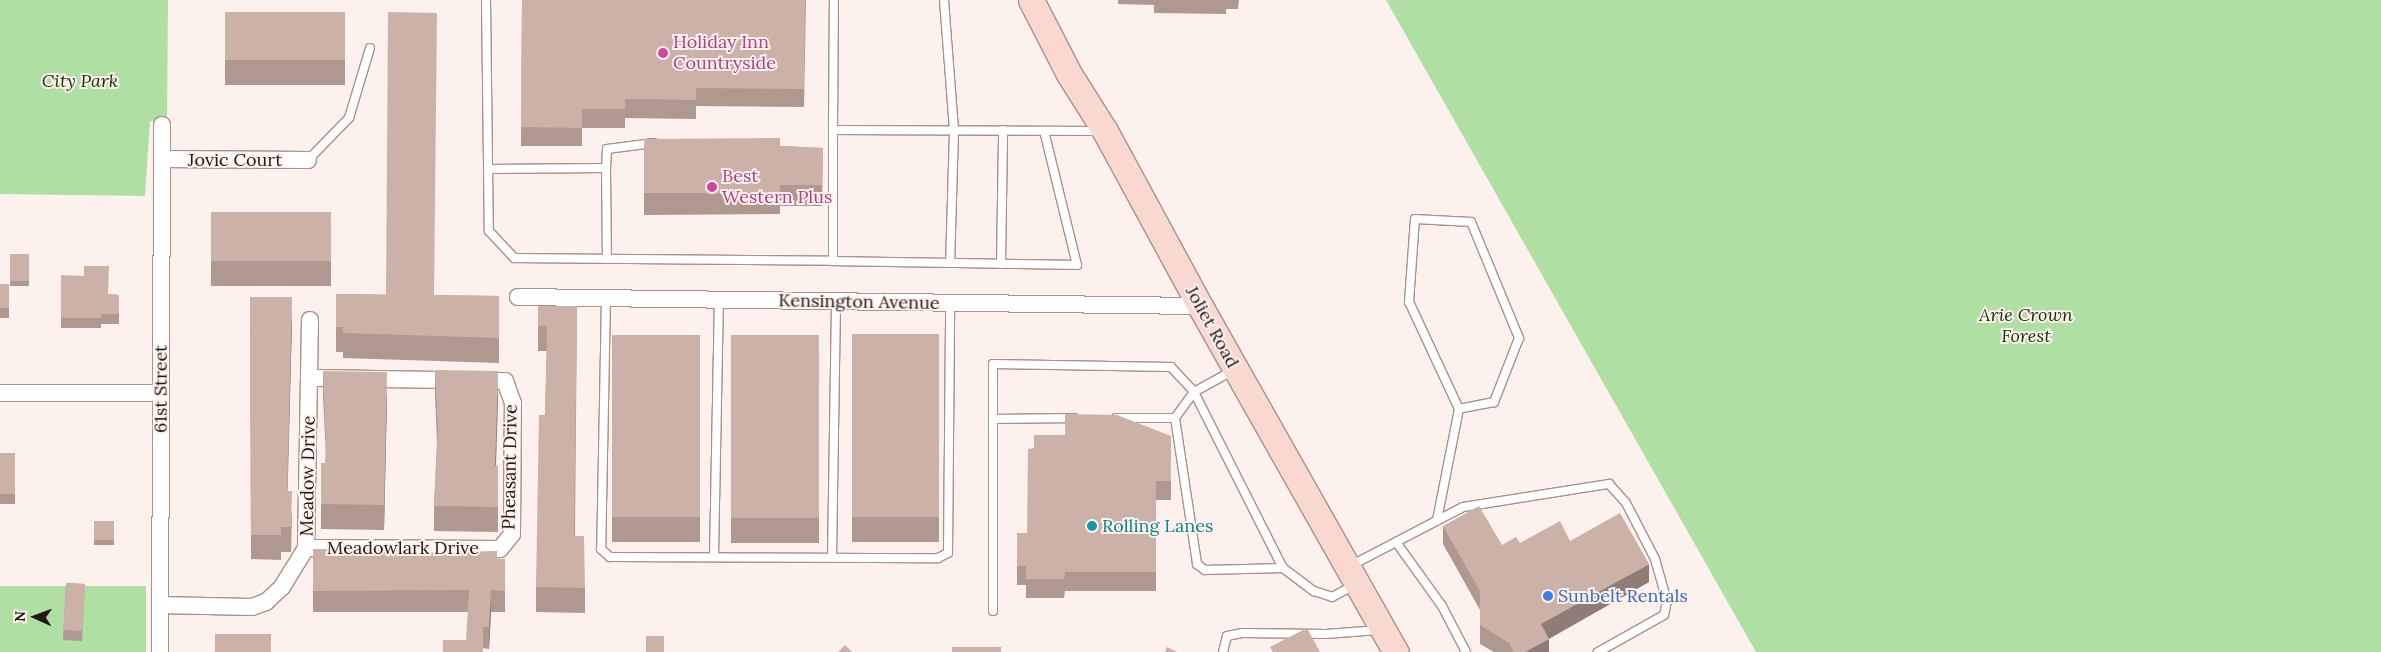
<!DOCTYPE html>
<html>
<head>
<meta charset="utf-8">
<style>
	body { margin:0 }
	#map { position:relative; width:2381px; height:652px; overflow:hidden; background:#fdf1ed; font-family:Lora,serif }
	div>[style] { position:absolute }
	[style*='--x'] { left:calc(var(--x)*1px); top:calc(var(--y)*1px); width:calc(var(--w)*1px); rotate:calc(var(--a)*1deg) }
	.green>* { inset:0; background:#afdfa3; transform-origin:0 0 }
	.roads { filter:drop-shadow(1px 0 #aa9187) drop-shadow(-1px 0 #aa9187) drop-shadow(0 1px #aa9187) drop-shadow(0 -1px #aa9187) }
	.service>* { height:8px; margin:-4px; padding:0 4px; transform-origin:4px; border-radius:4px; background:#fff }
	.minor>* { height:16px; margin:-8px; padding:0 8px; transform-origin:8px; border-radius:8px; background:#fff }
	.primary>* { height:25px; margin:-12.5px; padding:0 12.5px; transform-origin:12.5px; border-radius:12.5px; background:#fad8d2 }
	.wall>* { inset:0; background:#af9890; transform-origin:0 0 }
	.shaded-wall>* { inset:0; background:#8f7c76 }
	.building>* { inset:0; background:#ccb1a8; transform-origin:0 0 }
	.dots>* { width:14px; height:14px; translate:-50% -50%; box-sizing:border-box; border:2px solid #fdf1ed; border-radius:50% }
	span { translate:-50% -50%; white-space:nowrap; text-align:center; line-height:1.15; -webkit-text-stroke:4px #fdf1ed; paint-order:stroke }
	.hotel-label { font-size:18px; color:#b23c85 }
	.left { translate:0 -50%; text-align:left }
	.park-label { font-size:18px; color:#113207; font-style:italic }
	.street-label { font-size:18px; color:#211714 }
	.culture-label { font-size:18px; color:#0d838f }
	.shop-label { font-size:18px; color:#366cbe }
	.north { position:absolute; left:10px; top:592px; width:50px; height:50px; -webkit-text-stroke:4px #fdf1ed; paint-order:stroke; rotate:272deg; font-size:14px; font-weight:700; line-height:20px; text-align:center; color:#211714 }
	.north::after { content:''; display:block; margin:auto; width:18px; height:22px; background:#211714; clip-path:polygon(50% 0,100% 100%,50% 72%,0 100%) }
</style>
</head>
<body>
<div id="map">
	<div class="green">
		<div style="clip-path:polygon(0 0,168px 0,167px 121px,150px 121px,145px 196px,0 194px)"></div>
		<div style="clip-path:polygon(1386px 0,2381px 0,2381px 652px,1756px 652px)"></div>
		<div style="left:0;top:586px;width:146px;height:66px"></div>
	</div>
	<div class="roads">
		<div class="service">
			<div style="--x:486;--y:0;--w:231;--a:89.3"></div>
			<div style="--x:489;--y:231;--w:37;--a:47"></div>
			<div style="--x:514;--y:258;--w:319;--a:0.5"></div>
			<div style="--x:833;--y:261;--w:131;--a:-90"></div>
			<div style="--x:833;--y:130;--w:267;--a:0.2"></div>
			<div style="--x:944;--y:0;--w:131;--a:85.6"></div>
			<div style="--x:954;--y:131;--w:132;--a:91.7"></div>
			<div style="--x:833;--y:130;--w:130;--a:-89.6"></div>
			<div style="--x:308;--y:160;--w:59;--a:-45.7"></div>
			<div style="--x:349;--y:118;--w:73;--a:-73.3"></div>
			<div style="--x:606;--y:168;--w:91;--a:89.4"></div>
			<div style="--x:488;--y:169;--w:118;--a:-0.5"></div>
			<div style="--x:606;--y:168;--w:19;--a:-87"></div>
			<div style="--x:607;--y:149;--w:47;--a:-7.3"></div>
			<div style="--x:833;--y:261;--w:244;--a:0.9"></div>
			<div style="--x:1077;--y:265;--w:138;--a:-103.8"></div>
			<div style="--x:1001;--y:264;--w:134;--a:-89.1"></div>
			<div style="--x:606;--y:298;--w:251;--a:91.1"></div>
			<div style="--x:601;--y:549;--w:12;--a:42"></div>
			<div style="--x:610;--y:557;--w:328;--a:0.2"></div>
			<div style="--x:938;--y:558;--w:11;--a:-27"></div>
			<div style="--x:948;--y:553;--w:250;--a:-89.5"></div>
			<div style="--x:1116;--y:418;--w:59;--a:0"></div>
			<div style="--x:1175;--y:418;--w:148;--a:81.4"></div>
			<div style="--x:1197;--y:564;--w:10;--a:37"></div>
			<div style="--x:1205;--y:570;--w:78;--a:-1.5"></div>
			<div style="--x:1175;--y:418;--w:32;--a:-54"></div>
			<div style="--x:1194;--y:392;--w:197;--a:63.2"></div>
			<div style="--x:1283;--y:568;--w:39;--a:37"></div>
			<div style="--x:1314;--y:591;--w:19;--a:18"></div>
			<div style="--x:1332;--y:597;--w:26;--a:-28"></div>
			<div style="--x:993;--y:419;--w:81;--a:-0.7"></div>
			<div style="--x:1437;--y:520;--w:113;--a:-78.8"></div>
			<div style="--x:1459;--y:409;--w:118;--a:-115"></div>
			<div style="--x:1409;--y:302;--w:83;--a:-85.9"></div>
			<div style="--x:1415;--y:219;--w:56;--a:3.1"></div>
			<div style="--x:1471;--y:222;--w:126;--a:67.5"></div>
			<div style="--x:1519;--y:338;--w:69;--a:111.3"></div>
			<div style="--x:1494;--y:402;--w:36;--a:169"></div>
			<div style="--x:1396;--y:542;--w:79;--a:54.3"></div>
			<div style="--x:1442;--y:606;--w:52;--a:62.4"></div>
			<div style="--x:714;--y:557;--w:257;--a:-88.9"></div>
			<div style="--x:832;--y:558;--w:257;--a:-89.1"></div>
			<div style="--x:1352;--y:565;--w:125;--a:-27.6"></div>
			<div style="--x:1463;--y:507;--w:148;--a:-9"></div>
			<div style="--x:1609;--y:484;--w:25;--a:48"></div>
			<div style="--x:1626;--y:503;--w:63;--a:62.6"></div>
			<div style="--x:1655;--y:559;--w:44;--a:74.1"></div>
			<div style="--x:1667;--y:601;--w:14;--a:102"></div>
			<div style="--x:1664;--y:615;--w:76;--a:150.7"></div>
			<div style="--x:993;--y:611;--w:247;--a:-90"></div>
			<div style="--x:993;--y:364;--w:178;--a:1"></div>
			<div style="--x:1171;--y:367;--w:34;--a:47"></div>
			<div style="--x:1194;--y:392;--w:46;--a:-28.8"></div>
			<div style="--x:1223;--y:652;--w:16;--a:-76"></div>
			<div style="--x:1227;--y:636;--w:15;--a:-11"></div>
			<div style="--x:1242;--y:633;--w:84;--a:0.7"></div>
			<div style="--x:1326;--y:634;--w:53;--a:-4.3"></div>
		</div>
		<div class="minor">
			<div style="--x:162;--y:159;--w:146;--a:0.4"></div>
			<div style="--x:518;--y:297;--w:682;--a:0.76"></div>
			<div style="--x:0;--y:393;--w:161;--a:0"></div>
			<div style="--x:306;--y:548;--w:194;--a:0.3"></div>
			<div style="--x:500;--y:549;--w:19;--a:-51"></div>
			<div style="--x:512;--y:534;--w:131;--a:-89.6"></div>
			<div style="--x:513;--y:403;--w:23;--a:-110"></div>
			<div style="--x:505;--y:381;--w:196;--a:-179.1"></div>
			<div style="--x:160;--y:605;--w:92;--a:1.2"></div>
			<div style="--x:252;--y:607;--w:15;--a:-20"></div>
			<div style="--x:266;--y:602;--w:22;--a:-43"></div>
			<div style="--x:282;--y:587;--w:46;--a:-58.4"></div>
			<div style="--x:306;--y:548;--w:228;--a:-89"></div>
			<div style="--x:160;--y:652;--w:527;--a:-89.78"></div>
		</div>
		<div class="primary">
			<div style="--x:1031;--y:0;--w:83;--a:62.8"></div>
			<div style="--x:1069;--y:74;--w:67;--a:57.7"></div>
			<div style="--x:1105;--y:131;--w:199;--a:61.5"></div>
			<div style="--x:1200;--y:306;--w:398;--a:60.5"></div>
		</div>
	</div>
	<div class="wall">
		<div style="clip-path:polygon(522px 0,806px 0,804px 107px,696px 106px,696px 119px,625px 118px,625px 128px,582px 128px,582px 146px,521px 146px)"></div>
		<div style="clip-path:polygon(1118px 0,1239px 0,1238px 9px,1226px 9px,1226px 14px,1154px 13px,1154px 5px,1118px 4px)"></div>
		<div style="left:225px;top:12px;width:120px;height:73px"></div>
		<div style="clip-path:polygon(644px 139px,780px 146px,823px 148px,822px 206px,780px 206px,780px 214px,644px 215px)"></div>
		<div style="left:211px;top:212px;width:120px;height:74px"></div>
		<div style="left:10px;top:254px;width:19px;height:32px"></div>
		<div style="clip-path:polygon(61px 275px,108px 294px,119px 295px,119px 324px,101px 324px,101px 328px,61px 328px)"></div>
		<div style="left:0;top:284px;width:9px;height:34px"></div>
		<div style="clip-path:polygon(336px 294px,499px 296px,499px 363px,343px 358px,343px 352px,336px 352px)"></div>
		<div style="clip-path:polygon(250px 297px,292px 322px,287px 491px,292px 516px,291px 552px,281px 552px,281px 560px,251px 559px)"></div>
		<div style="clip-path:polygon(538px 306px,577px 306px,575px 536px,585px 588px,585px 613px,536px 612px,536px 587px,545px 415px,547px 351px,538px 351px)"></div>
		<div style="left:939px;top:334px;width:208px;height:87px;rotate:90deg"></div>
		<div style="left:612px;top:335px;width:88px;height:207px"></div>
		<div style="left:819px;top:335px;width:208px;height:88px;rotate:90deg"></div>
		<div style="clip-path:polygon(435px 370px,498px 396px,496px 466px,498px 466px,498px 532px,434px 531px,434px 506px,437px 442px,435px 395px)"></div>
		<div style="clip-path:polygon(323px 371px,387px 397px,384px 530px,321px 529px,321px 463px,325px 463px,326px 456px,323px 396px)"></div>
		<div style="clip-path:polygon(1171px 436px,1171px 500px,1156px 500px,1156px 591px,1065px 591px,1064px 598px,1026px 598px,1026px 585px,1017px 585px,1017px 533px,1027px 533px)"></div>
		<div style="left:0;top:453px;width:15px;height:51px"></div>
		<div style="left:94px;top:521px;width:20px;height:24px"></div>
		<div style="clip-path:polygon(1443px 526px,1502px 545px,1520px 543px,1649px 582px,1549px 639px,1549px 652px,1494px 652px,1480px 644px,1480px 610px,1443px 544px)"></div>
		<div style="clip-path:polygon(313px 549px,399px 553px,505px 559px,505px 612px,491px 612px,489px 649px,483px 648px,468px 612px,313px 612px)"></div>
		<div style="left:66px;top:583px;width:19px;height:57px;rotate:3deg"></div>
	</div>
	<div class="shaded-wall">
		<div style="clip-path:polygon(292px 297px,292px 322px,287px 515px,287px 491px)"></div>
		<div style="clip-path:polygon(498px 371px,498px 396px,495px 490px,495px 465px)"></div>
		<div style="clip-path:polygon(387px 372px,387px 397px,384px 530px,384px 505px)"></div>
		<div style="clip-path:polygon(1649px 564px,1649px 582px,1541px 643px,1541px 624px)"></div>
		<div style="clip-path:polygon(491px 590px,491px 612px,489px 649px,489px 627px)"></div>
		<div style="clip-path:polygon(1549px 639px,1549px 652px,1525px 652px)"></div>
	</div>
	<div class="building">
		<div style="clip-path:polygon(522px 0,805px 0,804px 89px,696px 88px,696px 100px,625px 99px,625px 109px,582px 109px,582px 128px,521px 127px)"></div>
		<div style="left:225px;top:12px;width:120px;height:48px"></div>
		<div style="clip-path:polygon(388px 12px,437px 13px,434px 295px,499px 296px,499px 338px,343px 333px,343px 327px,336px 327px,336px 294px,386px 295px)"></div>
		<div style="clip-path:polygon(780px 138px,780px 146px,823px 148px,822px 185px,780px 185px,780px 193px,644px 193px,644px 139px)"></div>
		<div style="left:211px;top:212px;width:120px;height:49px"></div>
		<div style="left:10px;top:254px;width:19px;height:27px"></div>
		<div style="clip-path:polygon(84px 266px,109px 266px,108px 294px,119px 295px,119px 314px,101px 314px,101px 318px,61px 318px,61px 275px,84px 276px)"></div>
		<div style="left:0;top:284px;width:9px;height:24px"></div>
		<div style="clip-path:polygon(250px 297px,292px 297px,287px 491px,292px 491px,291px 527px,281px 527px,281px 535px,251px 535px)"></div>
		<div style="clip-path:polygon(538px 306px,577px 306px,574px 536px,584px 536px,585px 588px,536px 587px,539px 415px,545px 415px,547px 326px,538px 326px)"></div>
		<div style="left:939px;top:334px;width:183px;height:87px;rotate:90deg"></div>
		<div style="left:612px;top:335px;width:88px;height:182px"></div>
		<div style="left:819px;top:335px;width:183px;height:88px;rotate:90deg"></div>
		<div style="clip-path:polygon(435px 370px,498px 371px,495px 465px,498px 466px,498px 507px,434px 506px,438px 430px)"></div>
		<div style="clip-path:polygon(323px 371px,387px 372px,384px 505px,321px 504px,321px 463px,325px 463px,326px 445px)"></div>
		<div style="clip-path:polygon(1065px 414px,1117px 415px,1171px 436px,1171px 481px,1156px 481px,1156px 572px,1065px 572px,1064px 579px,1026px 579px,1026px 566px,1017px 566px,1017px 533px,1027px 533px,1028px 449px,1034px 448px,1034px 435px,1065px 435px)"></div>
		<div style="left:0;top:453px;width:15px;height:41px"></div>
		<div style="clip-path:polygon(1479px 506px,1502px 545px,1516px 537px,1520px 543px,1560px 521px,1570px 541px,1620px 513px,1649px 564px,1541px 624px,1549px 639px,1525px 652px,1514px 652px,1509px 643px,1480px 625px,1480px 591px,1443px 526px)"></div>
		<div style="left:94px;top:521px;width:20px;height:19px"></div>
		<div style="clip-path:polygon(313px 549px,399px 550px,399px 553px,497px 551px,497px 559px,505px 559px,505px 591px,491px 590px,489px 627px,483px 627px,483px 652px,443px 652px,443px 640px,466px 640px,469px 590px,313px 591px)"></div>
		<div style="left:66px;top:583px;width:19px;height:47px;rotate:3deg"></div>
		<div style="clip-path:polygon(1307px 628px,1320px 652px,1273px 652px,1270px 647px)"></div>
		<div style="left:215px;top:634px;width:56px;height:18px"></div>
		<div style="left:646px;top:636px;width:18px;height:16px"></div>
		<div style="clip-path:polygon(845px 645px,852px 652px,838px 652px)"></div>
		<div style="left:952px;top:647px;width:49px;height:5px"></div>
		<div style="clip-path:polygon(1167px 647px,1177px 652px,1165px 652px)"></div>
	</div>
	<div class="dots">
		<div style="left:663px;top:53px;background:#d1479c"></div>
		<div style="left:712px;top:187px;background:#d1479c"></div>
		<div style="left:1092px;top:526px;background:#0f9aa8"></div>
		<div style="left:1548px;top:596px;background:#3f7fe0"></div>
	</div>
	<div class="hotel-label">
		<span class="left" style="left:673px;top:53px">Holiday Inn<br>Countryside</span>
		<span class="left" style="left:722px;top:187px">Best<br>Western Plus</span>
	</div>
	<div class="park-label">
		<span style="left:80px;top:81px">City Park</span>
		<span style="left:2026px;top:326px">Arie Crown<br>Forest</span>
	</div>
	<div class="street-label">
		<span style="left:235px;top:160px">Jovic Court</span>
		<span style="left:859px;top:302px;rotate:1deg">Kensington Avenue</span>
		<span style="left:1212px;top:327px;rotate:61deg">Joliet Road</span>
		<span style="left:161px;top:389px;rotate:-90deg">61st Street</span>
		<span style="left:510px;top:467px;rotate:-89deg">Pheasant Drive</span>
		<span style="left:308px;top:476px;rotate:-89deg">Meadow Drive</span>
		<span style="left:403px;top:548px">Meadowlark Drive</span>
	</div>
	<div class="culture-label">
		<span class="left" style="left:1102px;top:526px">Rolling Lanes</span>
	</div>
	<div class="shop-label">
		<span class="left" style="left:1558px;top:596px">Sunbelt Rentals</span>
	</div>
	<div class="north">N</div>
</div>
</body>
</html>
